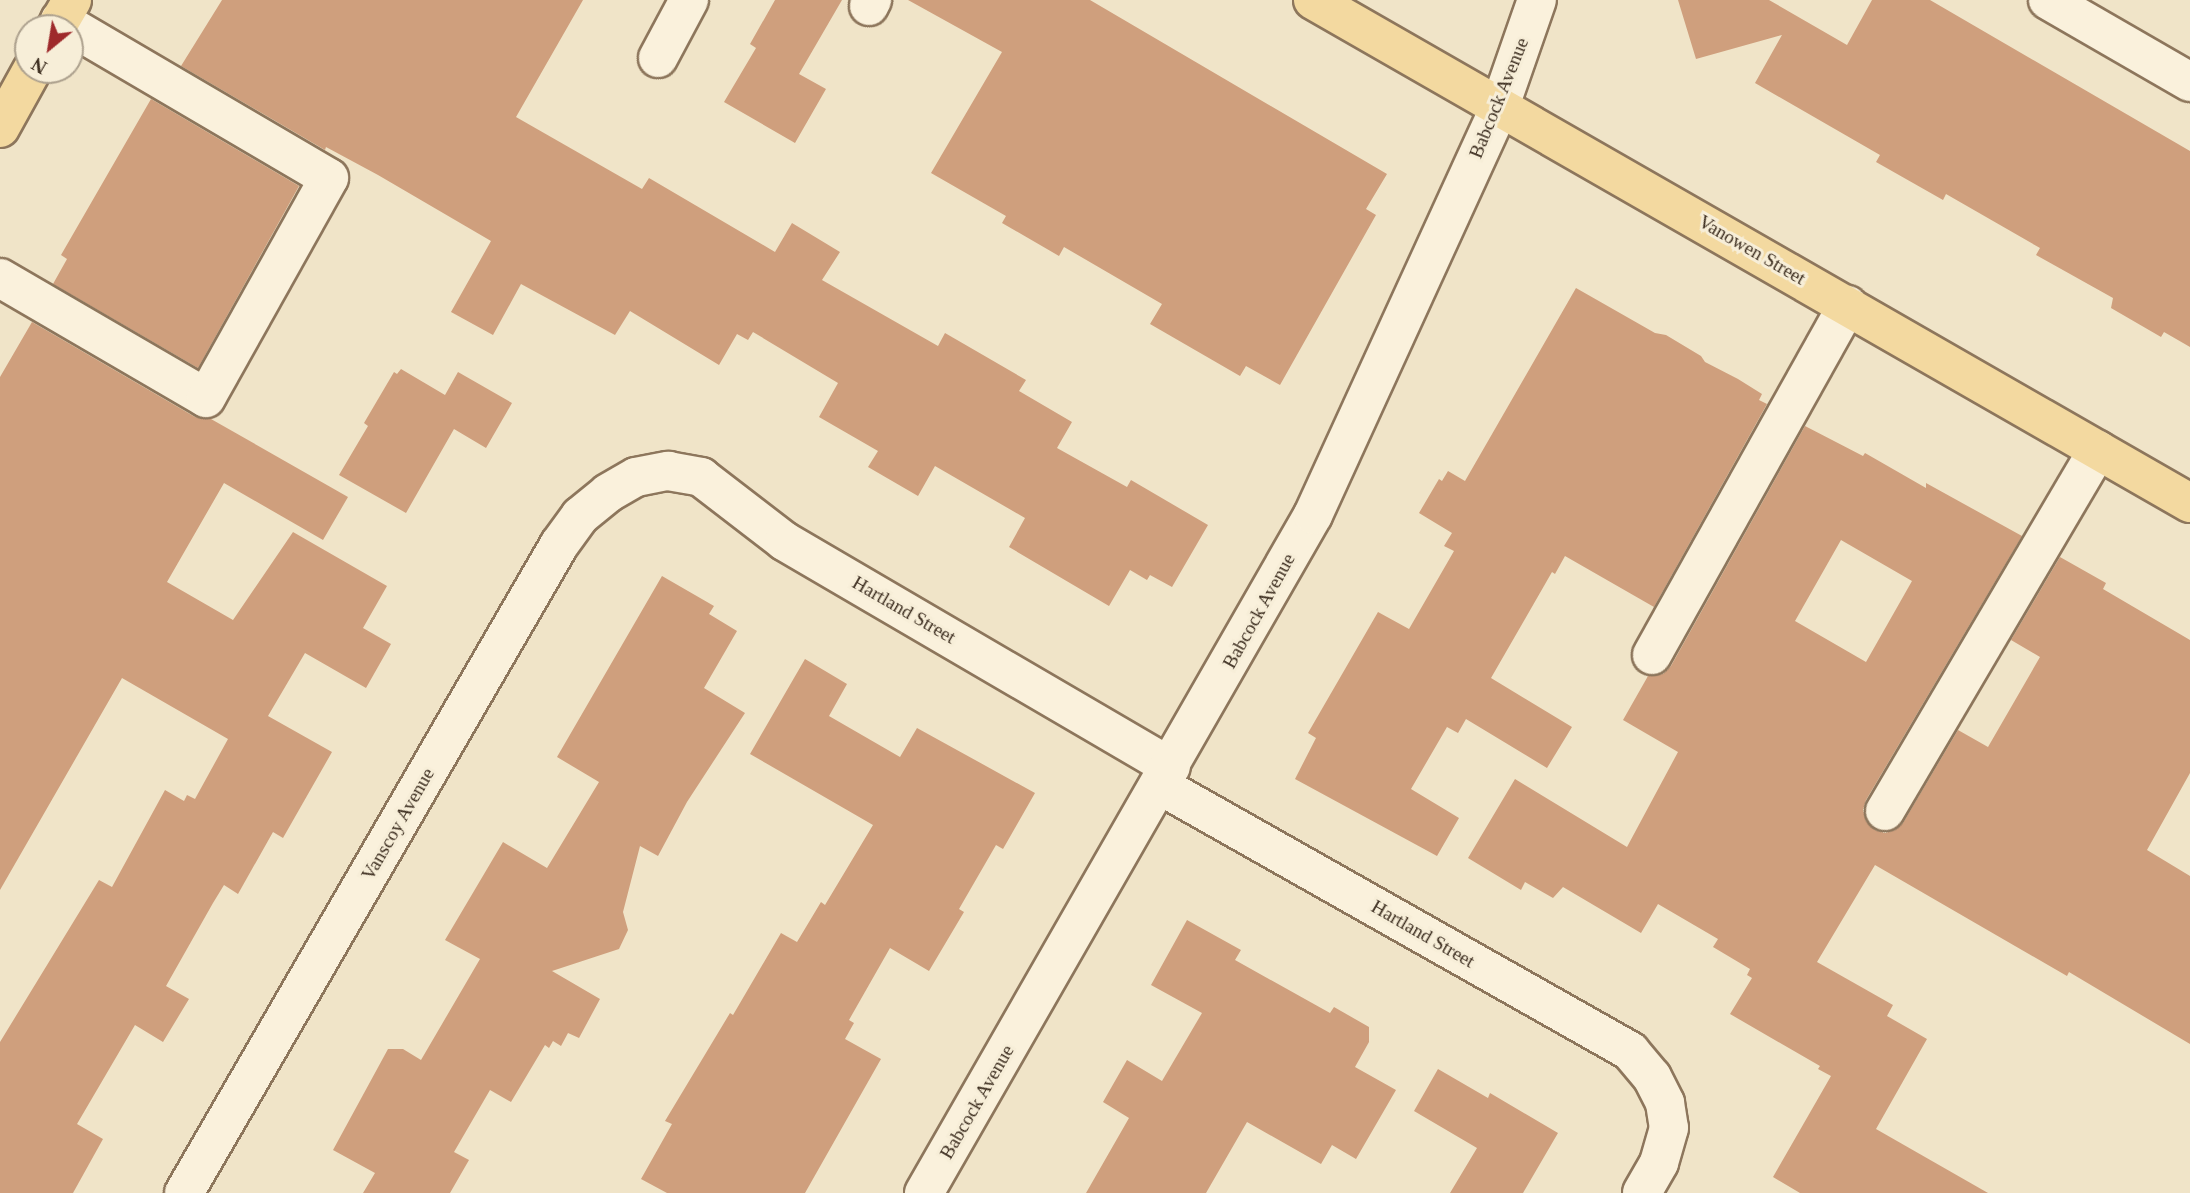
<!DOCTYPE html>
<html>
<head>
<meta charset="utf-8">
<style>
	body { margin:0 }
	#map { position:relative; width:2190px; height:1193px; overflow:hidden; background:#f0e4c8; font-family:"Times New Roman",serif }
	div>[style] { position:absolute }
	[style*='--x'] { left:calc(var(--x)*1px); top:calc(var(--y)*1px); width:calc(var(--w)*1px); rotate:calc(var(--a)*1deg) }
	.building>* { inset:0; background:#cf9f7d }
	.roads { filter:drop-shadow(2px 0 #8d765c) drop-shadow(-2px 0 #8d765c) drop-shadow(0 2px #8d765c) drop-shadow(0 -2px #8d765c) }
	.minor>* { height:38px; margin:-19px; padding:0 19px; transform-origin:19px; border-radius:19px; background:#faf1dc }
	.major>* { height:38px; margin:-19px; padding:0 19px; transform-origin:19px; border-radius:19px; background:#f3d9a0 }
	span { translate:-50% -50%; white-space:nowrap; text-align:center; line-height:1.15; -webkit-text-stroke:6px #f7eed8; paint-order:stroke }
	.street-label { font-size:19px; color:#3d2e20 }
	.north { position:absolute; left:14px; top:14px; width:70px; height:70px; box-sizing:border-box; background:#f7eed8; border:2px solid #ada18e; border-radius:50%; rotate:210deg; font-size:19px; font-weight:700; line-height:28px; text-align:center; color:#3d2e20 }
	.north::after { content:''; display:block; margin:auto; width:24px; height:32px; background:#9e2a2b; clip-path:polygon(50% 0,100% 100%,50% 72%,0 100%) }
</style>
</head>
<body>
<div id="map">
	<div class="building">
		<div style="clip-path:polygon(222px 0,583px 0,516px 117px,642px 189px,649px 178px,775px 252px,792px 223px,840px 252px,822px 280px,938px 346px,945px 333px,1026px 380px,1019px 391px,1072px 422px,1057px 448px,1127px 487px,1131px 480px,1208px 525px,1172px 587px,1150px 575px,1147px 580px,1130px 570px,1109px 606px,1009px 547px,1025px 518px,935px 466px,918px 496px,868px 467px,878px 451px,819px 417px,838px 383px,753px 332px,748px 340px,737px 334px,719px 365px,630px 311px,615px 335px,521px 284px,493px 335px,451px 312px,491px 241px,378px 175px,326px 147px,325px 150px,181px 66px)"></div>
		<div style="clip-path:polygon(775px 0,842px 0,799px 74px,826px 89px,795px 143px,724px 102px,756px 48px,750px 44px)"></div>
		<div style="clip-path:polygon(908px 0,1090px 0,1387px 174px,1366px 209px,1376px 215px,1280px 385px,1246px 366px,1240px 376px,1150px 324px,1162px 304px,1064px 247px,1059px 256px,1002px 223px,1006px 216px,931px 173px,1002px 52px)"></div>
		<div style="clip-path:polygon(1678px 0,1769px 0,1847px 45px,1872px 0,1930px 0,2190px 151px,2190px 347px,2164px 332px,2161px 337px,2111px 308px,2113px 298px,2036px 255px,2040px 248px,1946px 194px,1943px 200px,1876px 162px,1880px 155px,1755px 83px,1782px 35px,1696px 59px)"></div>
		<div style="clip-path:polygon(151px 99px,299px 186px,198px 368px,53px 284px,67px 259px,61px 255px)"></div>
		<div style="clip-path:polygon(1576px 288px,1655px 333px,1666px 335px,1701px 356px,1705px 362px,1738px 379px,1762px 394px,1759px 400px,1767px 404px,1654px 607px,1565px 556px,1555px 574px,1552px 572px,1491px 678px,1572px 727px,1547px 768px,1466px 719px,1458px 733px,1447px 727px,1411px 789px,1459px 818px,1437px 856px,1295px 779px,1316px 738px,1308px 733px,1378px 612px,1409px 629px,1454px 551px,1444px 546px,1452px 533px,1419px 513px,1439px 479px,1442px 481px,1448px 471px,1465px 481px)"></div>
		<div style="clip-path:polygon(32px 322px,195px 417px,211px 419px,348px 497px,323px 540px,224px 483px,167px 582px,233px 620px,293px 532px,387px 586px,363px 628px,391px 644px,366px 688px,305px 653px,268px 716px,332px 752px,283px 838px,273px 832px,238px 894px,224px 885px,213px 903px,166px 986px,189px 999px,163px 1042px,135px 1025px,77px 1124px,103px 1139px,73px 1193px,0 1193px,0 1042px,99px 880px,112px 887px,165px 790px,184px 801px,187px 795px,195px 799px,228px 739px,122px 678px,0 890px,0 377px)"></div>
		<div style="clip-path:polygon(401px 369px,445px 395px,458px 372px,512px 403px,486px 448px,454px 429px,406px 513px,339px 475px,368px 426px,364px 423px,394px 372px,397px 374px)"></div>
		<div style="clip-path:polygon(evenodd,1805px 426px,1863px 456px,1865px 453px,1926px 488px,1926px 483px,2022px 536px,1866px 800px,1863px 810px,1866px 821px,1875px 830px,1885px 833px,1895px 830px,1903px 823px,1958px 730px,1988px 747px,2040px 657px,2011px 640px,2060px 557px,2106px 583px,2103px 589px,2190px 640px,2190px 773px,2147px 850px,2190px 876px,2190px 1044px,2069px 972px,2067px 976px,1875px 865px,1817px 962px,1893px 1005px,1887px 1016px,1927px 1039px,1876px 1129px,1988px 1193px,1800px 1193px,1773px 1177px,1831px 1076px,1818px 1069px,1820px 1066px,1730px 1014px,1752px 978px,1747px 975px,1750px 969px,1713px 947px,1718px 939px,1658px 904px,1641px 933px,1563px 887px,1553px 898px,1525px 882px,1521px 890px,1468px 858px,1515px 779px,1627px 847px,1678px 752px,1623px 720px,1648px 676px,1663px 674px,1671px 666px,1805px 426px,1841px 540px,1912px 581px,1866px 662px,1795px 621px,1841px 540px)"></div>
		<div style="clip-path:polygon(662px 576px,714px 606px,709px 614px,737px 631px,704px 688px,745px 713px,687px 802px,658px 856px,640px 846px,623px 912px,628px 930px,619px 949px,552px 971px,600px 999px,579px 1038px,568px 1033px,561px 1046px,553px 1041px,549px 1048px,545px 1045px,511px 1102px,490px 1090px,454px 1152px,469px 1160px,450px 1193px,363px 1193px,375px 1173px,333px 1150px,388px 1049px,403px 1049px,421px 1060px,480px 959px,445px 940px,503px 842px,547px 868px,599px 782px,557px 757px)"></div>
		<div style="clip-path:polygon(805px 659px,847px 684px,829px 716px,900px 757px,917px 728px,1035px 793px,1003px 849px,996px 845px,959px 909px,964px 912px,929px 971px,890px 948px,849px 1020px,854px 1023px,845px 1039px,881px 1059px,805px 1193px,667px 1193px,641px 1179px,672px 1124px,665px 1121px,730px 1013px,733px 1015px,781px 933px,797px 942px,821px 902px,825px 905px,873px 825px,750px 754px)"></div>
		<div style="clip-path:polygon(1187px 920px,1241px 950px,1235px 960px,1330px 1013px,1334px 1007px,1369px 1027px,1369px 1042px,1355px 1067px,1396px 1090px,1356px 1159px,1332px 1145px,1321px 1164px,1247px 1122px,1206px 1193px,1086px 1193px,1129px 1118px,1103px 1102px,1127px 1060px,1162px 1081px,1202px 1013px,1151px 985px)"></div>
		<div style="clip-path:polygon(1438px 1069px,1488px 1098px,1490px 1093px,1558px 1133px,1523px 1193px,1450px 1193px,1477px 1148px,1414px 1111px)"></div>
	</div>
	<div class="roads">
		<div class="minor">
			<div style="--x:2048;--y:0;--w:164;--a:30"></div>
			<div style="--x:869;--y:6;--w:7;--a:-63"></div>
			<div style="--x:658;--y:58;--w:66;--a:-61.9"></div>
			<div style="--x:0;--y:278;--w:238;--a:30.2"></div>
			<div style="--x:206;--y:398;--w:252;--a:-60.8"></div>
			<div style="--x:329;--y:178;--w:312;--a:-149.6"></div>
			<div style="--x:1652;--y:655;--w:401;--a:-60.8"></div>
			<div style="--x:1161;--y:786;--w:539;--a:29.47"></div>
			<div style="--x:1630;--y:1051;--w:34;--a:50"></div>
			<div style="--x:1652;--y:1077;--w:29;--a:63"></div>
			<div style="--x:1665;--y:1103;--w:25;--a:81"></div>
			<div style="--x:1669;--y:1128;--w:36;--a:106"></div>
			<div style="--x:1659;--y:1163;--w:34;--a:120"></div>
			<div style="--x:1885;--y:811;--w:419;--a:-59.5"></div>
			<div style="--x:184;--y:1193;--w:749;--a:-59.94"></div>
			<div style="--x:559;--y:545;--w:36;--a:-54"></div>
			<div style="--x:580;--y:516;--w:36;--a:-39"></div>
			<div style="--x:608;--y:493;--w:32;--a:-30"></div>
			<div style="--x:636;--y:477;--w:33;--a:-11"></div>
			<div style="--x:668;--y:471;--w:34;--a:10"></div>
			<div style="--x:701;--y:477;--w:105;--a:37.6"></div>
			<div style="--x:784;--y:541;--w:448;--a:30.3"></div>
			<div style="--x:924;--y:1193;--w:782;--a:-60.16"></div>
			<div style="--x:1313;--y:515;--w:450;--a:-65.4"></div>
			<div style="--x:1500;--y:106;--w:112;--a:-70.8"></div>
		</div>
		<div class="major">
			<div style="--x:1313;--y:0;--w:1011;--a:29.84"></div>
			<div style="--x:56;--y:28;--w:32;--a:-60"></div>
			<div style="--x:0;--y:128;--w:66;--a:-61.1"></div>
		</div>
	</div>
	<div class="street-label">
		<span style="left:1499px;top:98px;rotate:-68deg">Babcock Avenue</span>
		<span style="left:1752px;top:250px;rotate:30deg">Vanowen Street</span>
		<span style="left:904px;top:610px;rotate:30deg">Hartland Street</span>
		<span style="left:1259px;top:611px;rotate:-61deg">Babcock Avenue</span>
		<span style="left:398px;top:824px;rotate:-60deg">Vanscoy Avenue</span>
		<span style="left:1423px;top:934px;rotate:30deg">Hartland Street</span>
		<span style="left:977px;top:1102px;rotate:-60deg">Babcock Avenue</span>
	</div>
	<div class="north">N</div>
</div>
</body>
</html>
